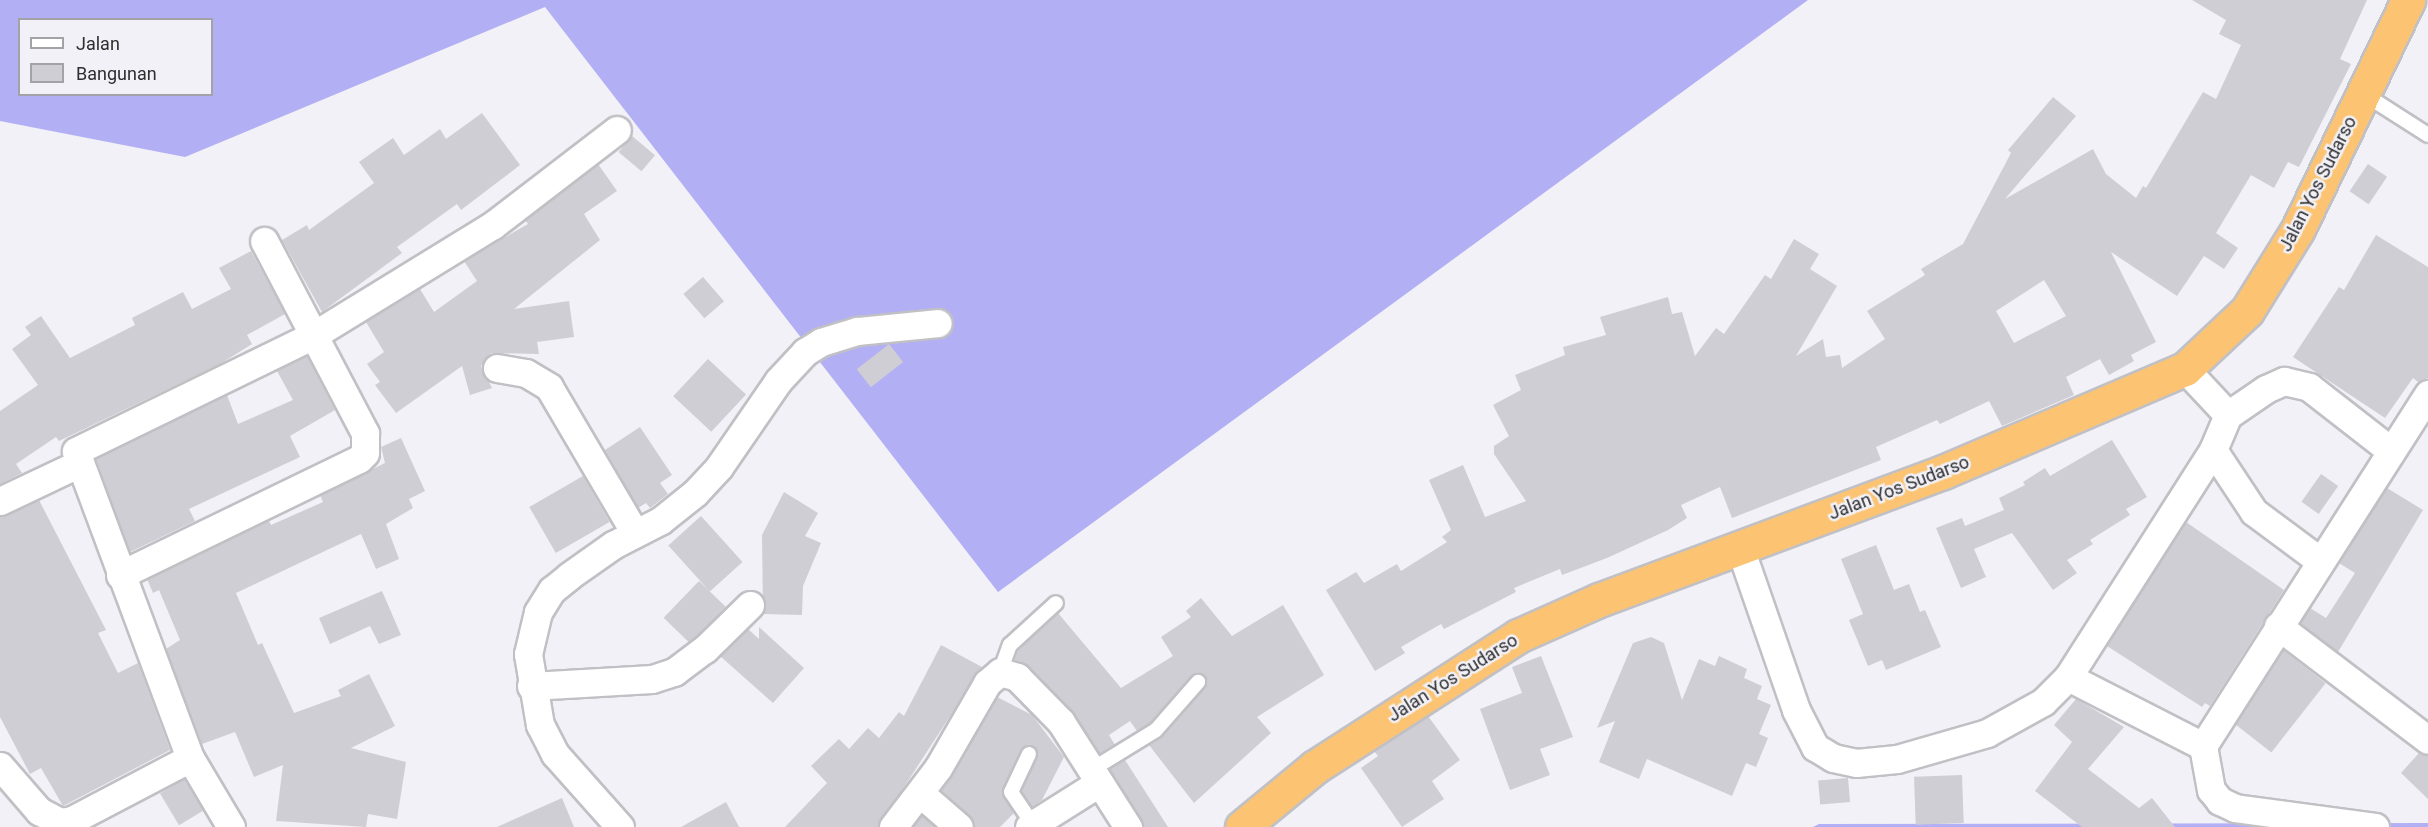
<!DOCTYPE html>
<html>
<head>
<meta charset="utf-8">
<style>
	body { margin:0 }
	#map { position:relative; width:2428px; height:827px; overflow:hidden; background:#f1f1f7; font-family:Roboto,sans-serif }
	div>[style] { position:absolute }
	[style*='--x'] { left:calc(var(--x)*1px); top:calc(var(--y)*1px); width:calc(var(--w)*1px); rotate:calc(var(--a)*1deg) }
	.forest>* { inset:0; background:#b2aff5 }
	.building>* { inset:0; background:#ceced4; transform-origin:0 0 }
	.roads { filter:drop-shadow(2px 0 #c0c0c5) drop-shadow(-2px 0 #c0c0c5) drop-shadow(0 2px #c0c0c5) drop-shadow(0 -2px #c0c0c5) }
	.lane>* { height:14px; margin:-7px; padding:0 7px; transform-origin:7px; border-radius:7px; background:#fff }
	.street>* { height:27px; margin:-13.5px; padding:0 13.5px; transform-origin:13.5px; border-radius:13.5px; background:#fff }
	.highway>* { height:33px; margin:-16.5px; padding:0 16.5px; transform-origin:16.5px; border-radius:16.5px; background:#fcc372 }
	span { translate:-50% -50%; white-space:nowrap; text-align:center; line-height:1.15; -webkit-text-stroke:5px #f1f1f7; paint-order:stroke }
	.street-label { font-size:18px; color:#2e2e30 }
	.legend { position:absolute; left:18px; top:18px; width:195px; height:78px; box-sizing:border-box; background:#f1f1f7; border:2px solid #a3a3a7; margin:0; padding:8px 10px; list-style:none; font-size:18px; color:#2e2e30 }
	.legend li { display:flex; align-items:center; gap:12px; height:30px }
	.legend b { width:30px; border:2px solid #a3a3a7 }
</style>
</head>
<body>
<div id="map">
	<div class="forest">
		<div style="clip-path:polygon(evenodd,0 0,1808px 0,998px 592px,545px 7px,185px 157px,0 121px,0 0,20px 20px,212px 20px,212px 94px,20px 94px,20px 20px)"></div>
		<div style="clip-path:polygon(2428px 823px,2428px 827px,1813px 827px,1819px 824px)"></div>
	</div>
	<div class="building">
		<div style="clip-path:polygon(evenodd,2192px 0,2367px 0,2340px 59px,2351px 64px,2299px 167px,2288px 162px,2274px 188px,2251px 175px,2216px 233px,2238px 248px,2224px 269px,2204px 256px,2177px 296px,2111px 252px,2156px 342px,2131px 355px,2134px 361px,2109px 375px,2100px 359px,2066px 377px,2074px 395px,2002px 426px,1989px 401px,1940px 424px,1937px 420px,1876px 447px,1881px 460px,1732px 518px,1720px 487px,1681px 505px,1687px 518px,1668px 530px,1607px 558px,1562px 575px,1560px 569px,1514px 588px,1516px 592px,1444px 629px,1441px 624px,1401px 647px,1405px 653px,1375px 671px,1326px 590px,1356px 572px,1364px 583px,1397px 564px,1401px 571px,1447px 542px,1442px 537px,1451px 530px,1429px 480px,1463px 465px,1485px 517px,1526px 501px,1494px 454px,1494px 446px,1509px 436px,1493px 405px,1521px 390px,1515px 375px,1565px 355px,1563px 347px,1606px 335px,1600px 317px,1668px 297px,1672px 314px,1682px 312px,1695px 356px,1716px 328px,1724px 334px,1765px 275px,1771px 279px,1794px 239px,1819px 254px,1810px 269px,1837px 286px,1796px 356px,1823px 339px,1826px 357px,1840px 355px,1842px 368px,1885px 339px,1867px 311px,1925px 275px,1921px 269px,1963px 244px,2011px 153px,2008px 150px,2053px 97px,2076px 116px,2005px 199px,2093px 149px,2106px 174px,2136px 198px,2143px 186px,2146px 188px,2203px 92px,2216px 99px,2241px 45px,2219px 34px,2226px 20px,2192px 0,2044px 280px,2066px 316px,2014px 343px,1996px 311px,2044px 280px)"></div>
		<div style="clip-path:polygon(482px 113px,520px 165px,461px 210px,457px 204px,397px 247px,402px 253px,322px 312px,282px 240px,307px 225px,309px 230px,374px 183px,359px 162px,393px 138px,404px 155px,440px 129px,446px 139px)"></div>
		<div style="left:632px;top:136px;width:30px;height:21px;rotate:40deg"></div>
		<div style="clip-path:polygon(598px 164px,617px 191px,584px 214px,600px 240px,514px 309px,569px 301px,574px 337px,537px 342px,539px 354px,491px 353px,481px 366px,492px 388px,470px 395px,462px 366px,396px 413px,375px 385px,380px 382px,367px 364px,384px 352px,366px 322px,420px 289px,434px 312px,477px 281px,464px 261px,528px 224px,525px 220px)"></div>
		<div style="left:2368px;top:164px;width:23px;height:33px;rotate:34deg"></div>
		<div style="clip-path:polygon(2376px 235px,2428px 267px,2428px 378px,2418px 382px,2413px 378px,2385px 418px,2293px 357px,2339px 287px,2344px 290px)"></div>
		<div style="clip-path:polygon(251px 251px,285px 314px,247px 335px,252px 344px,220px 364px,59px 441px,56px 437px,16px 464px,22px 473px,0 484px,0 411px,38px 385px,12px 349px,31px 335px,25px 327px,41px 316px,70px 358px,135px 325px,132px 318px,183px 292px,192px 309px,231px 289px,219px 268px)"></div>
		<div style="left:703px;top:277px;width:32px;height:26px;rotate:49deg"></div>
		<div style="left:889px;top:344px;width:23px;height:41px;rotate:52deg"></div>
		<div style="clip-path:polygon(307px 356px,335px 410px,290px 436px,300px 457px,189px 509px,195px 521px,130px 552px,96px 459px,227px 395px,238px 424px,293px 400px,277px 371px)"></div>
		<div style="left:708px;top:359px;width:52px;height:51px;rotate:43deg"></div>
		<div style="clip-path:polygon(640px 427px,672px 475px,660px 483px,668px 494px,650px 508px,646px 503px,638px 508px,605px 450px)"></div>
		<div style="clip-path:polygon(401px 438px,425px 491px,409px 499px,413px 508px,386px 524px,399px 559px,376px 569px,361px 534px,236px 593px,258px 645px,262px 643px,294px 713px,341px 696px,338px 690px,369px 674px,395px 726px,351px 748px,406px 762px,397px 819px,368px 814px,366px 827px,276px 821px,283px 765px,254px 777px,235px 732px,202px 744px,166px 649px,180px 640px,159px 590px,153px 593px,147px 579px,261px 524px,269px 521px,271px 525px,323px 502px,320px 495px,385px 463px,381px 447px)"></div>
		<div style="clip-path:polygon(2112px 440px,2147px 497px,2126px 509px,2130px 515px,2090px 540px,2093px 544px,2067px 560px,2077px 573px,2053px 590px,2012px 533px,1974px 549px,1986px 577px,1961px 588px,1936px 528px,1962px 518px,1965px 526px,2004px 510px,1999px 498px,2025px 485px,2023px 482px,2045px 468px,2050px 476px)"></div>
		<div style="left:2321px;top:474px;width:21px;height:34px;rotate:35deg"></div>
		<div style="left:583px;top:476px;width:53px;height:62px;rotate:60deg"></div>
		<div style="clip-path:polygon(2387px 488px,2423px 510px,2338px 652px,2300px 623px,2310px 608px,2326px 618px,2355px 573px,2339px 563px)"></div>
		<div style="clip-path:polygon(784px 492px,818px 513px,805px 536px,821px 543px,803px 586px,802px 615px,763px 614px,762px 535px)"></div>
		<div style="clip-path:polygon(39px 500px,106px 630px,98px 633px,118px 673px,138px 663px,170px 750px,63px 806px,41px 768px,30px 774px,0 717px,0 517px)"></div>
		<div style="left:701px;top:516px;width:62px;height:44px;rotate:48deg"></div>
		<div style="clip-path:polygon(2186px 522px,2284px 590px,2210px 706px,2205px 703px,2202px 707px,2107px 646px)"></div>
		<div style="clip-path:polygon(1876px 545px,1894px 590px,1909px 584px,1920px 612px,1925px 610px,1941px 647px,1886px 670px,1882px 660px,1868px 666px,1849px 620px,1863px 614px,1841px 559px)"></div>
		<div style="left:699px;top:581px;width:37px;height:51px;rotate:44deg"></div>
		<div style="clip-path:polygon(382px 591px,401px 635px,379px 644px,370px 626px,330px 644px,319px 618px)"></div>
		<div style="clip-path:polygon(1201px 598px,1232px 636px,1283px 605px,1324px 675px,1257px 717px,1271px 733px,1194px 803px,1149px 745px,1163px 736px,1205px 688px,1203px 675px,1191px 676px,1150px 723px,1137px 731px,1130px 721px,1109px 735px,1115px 745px,1100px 754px,1072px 711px,1028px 666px,1014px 660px,1018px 650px,1058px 613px,1121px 688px,1173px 656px,1161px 637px,1191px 617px,1186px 611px)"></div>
		<div style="clip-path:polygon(759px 627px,804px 668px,773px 703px,720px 656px,748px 629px,759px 639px)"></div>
		<div style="clip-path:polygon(1651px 637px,1664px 643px,1682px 700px,1699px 659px,1715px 666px,1719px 656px,1747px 669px,1744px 678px,1762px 686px,1757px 699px,1771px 705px,1759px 734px,1768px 738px,1756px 767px,1746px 763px,1732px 796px,1647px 759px,1639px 779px,1599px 762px,1615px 721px,1597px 728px,1633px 643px)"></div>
		<div style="clip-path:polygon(941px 645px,982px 667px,878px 827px,785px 827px,827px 783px,811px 766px,839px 739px,849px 749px,868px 728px,879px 738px,899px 712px,904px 716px)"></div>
		<div style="left:2283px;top:650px;width:54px;height:88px;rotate:38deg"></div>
		<div style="clip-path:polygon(1541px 656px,1573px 737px,1540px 749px,1550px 775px,1510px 790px,1480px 709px,1522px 693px,1512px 667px)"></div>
		<div style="clip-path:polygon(997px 697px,1032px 715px,1064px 757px,1042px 800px,1032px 807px,1021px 791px,1038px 753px,1032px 746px,1023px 747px,1002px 792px,1014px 813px,1000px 827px,974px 827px,969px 815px,941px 790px)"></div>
		<div style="clip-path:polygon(2076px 699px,2124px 727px,2088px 769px,2139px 808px,2152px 798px,2175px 827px,2082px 827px,2035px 791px,2072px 742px,2054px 725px)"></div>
		<div style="clip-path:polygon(1428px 716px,1460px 760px,1432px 781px,1444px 799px,1402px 827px,1361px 768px,1378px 756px,1374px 751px)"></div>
		<div style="clip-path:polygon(2419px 753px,2428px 755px,2428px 799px,2401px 773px)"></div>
		<div style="clip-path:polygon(1125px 760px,1168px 827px,1144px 827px,1110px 769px)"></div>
		<div style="left:1962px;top:775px;width:48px;height:48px;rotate:88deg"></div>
		<div style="left:1848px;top:778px;width:24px;height:30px;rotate:85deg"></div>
		<div style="left:184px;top:779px;width:37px;height:28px;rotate:59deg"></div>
		<div style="clip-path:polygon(562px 798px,574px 827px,497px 827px)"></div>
		<div style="clip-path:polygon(726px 802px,739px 827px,681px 827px)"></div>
		<div style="clip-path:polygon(922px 815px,935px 827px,913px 827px)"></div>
	</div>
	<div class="roads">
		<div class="lane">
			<div style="--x:2364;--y:94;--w:76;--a:32.6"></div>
			<div style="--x:1000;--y:672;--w:29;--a:-70"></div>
			<div style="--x:1010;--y:645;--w:62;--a:-42.4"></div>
			<div style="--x:1029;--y:754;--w:42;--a:115.3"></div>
			<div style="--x:1011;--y:792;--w:40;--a:56"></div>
			<div style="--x:1091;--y:770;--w:76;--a:-31.6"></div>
			<div style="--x:1156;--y:730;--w:64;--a:-48.8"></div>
		</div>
		<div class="street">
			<div style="--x:497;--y:368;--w:29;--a:10"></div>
			<div style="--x:526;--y:373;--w:27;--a:31"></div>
			<div style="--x:549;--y:387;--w:169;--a:59.5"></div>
			<div style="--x:2185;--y:369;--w:63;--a:46.9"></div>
			<div style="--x:2213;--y:450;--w:74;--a:56.5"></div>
			<div style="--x:2254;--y:512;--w:82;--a:36.6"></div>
			<div style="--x:0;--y:501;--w:86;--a:-25.4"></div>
			<div style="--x:1740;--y:548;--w:171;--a:70.9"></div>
			<div style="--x:1796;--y:710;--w:42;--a:62.8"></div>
			<div style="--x:1815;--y:747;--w:21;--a:31"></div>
			<div style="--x:1833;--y:758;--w:24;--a:12"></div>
			<div style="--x:1856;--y:763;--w:41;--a:-5.6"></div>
			<div style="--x:1897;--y:759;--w:94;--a:-16.1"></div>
			<div style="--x:1987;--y:733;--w:64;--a:-29"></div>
			<div style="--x:2043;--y:702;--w:35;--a:-45"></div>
			<div style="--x:2068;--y:677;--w:269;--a:-57.4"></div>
			<div style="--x:2213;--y:450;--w:38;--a:-67"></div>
			<div style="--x:2228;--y:415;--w:46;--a:-34.4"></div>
			<div style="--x:2266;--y:389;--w:20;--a:-24"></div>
			<div style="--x:2284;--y:381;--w:26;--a:13"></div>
			<div style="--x:2309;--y:387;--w:103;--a:37.9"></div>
			<div style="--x:120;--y:575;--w:266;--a:-25.9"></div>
			<div style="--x:359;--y:459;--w:8;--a:-45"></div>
			<div style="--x:365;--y:453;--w:20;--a:-90"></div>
			<div style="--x:365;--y:433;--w:217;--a:-117.7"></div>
			<div style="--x:2278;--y:626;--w:188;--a:37.2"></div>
			<div style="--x:2068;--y:677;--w:152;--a:27.1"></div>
			<div style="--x:531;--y:686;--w:121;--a:-3.3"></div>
			<div style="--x:652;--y:679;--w:23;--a:-18"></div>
			<div style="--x:674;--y:672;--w:39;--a:-37"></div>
			<div style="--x:705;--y:649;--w:63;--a:-44.4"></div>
			<div style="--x:0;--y:766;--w:60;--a:49.1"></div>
			<div style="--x:39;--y:811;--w:24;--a:28"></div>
			<div style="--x:60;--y:822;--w:12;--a:-9"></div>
			<div style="--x:72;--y:820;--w:133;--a:-27.7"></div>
			<div style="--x:921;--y:794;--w:50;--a:41"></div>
			<div style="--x:231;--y:827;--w:80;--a:-120.7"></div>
			<div style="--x:190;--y:758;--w:327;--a:-110.4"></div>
			<div style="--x:76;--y:451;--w:265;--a:-26"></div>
			<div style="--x:314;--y:335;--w:210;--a:-31.6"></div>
			<div style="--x:493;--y:225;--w:156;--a:-37.5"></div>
			<div style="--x:620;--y:827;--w:98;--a:-131.7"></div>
			<div style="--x:555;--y:754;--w:33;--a:-117"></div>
			<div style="--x:540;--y:725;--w:72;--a:-99.6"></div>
			<div style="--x:528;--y:654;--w:43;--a:-76.6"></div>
			<div style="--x:538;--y:612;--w:26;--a:-58"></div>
			<div style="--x:552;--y:590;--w:22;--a:-39"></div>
			<div style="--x:569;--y:576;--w:54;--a:-35.2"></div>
			<div style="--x:613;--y:545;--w:53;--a:-27.1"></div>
			<div style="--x:660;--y:521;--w:45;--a:-38.7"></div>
			<div style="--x:695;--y:493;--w:35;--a:-47"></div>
			<div style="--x:719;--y:467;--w:104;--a:-55.5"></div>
			<div style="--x:778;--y:381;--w:40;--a:-47"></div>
			<div style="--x:805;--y:352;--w:19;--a:-32"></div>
			<div style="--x:821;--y:342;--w:38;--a:-17"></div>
			<div style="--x:857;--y:331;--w:81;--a:-5.6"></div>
			<div style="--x:893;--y:827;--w:74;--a:-52.7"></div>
			<div style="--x:938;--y:768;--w:98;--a:-60"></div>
			<div style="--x:987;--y:683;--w:17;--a:-40"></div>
			<div style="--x:1000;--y:672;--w:18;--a:16"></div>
			<div style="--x:1017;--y:677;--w:63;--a:45.6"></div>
			<div style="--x:1061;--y:722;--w:125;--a:57.5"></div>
			<div style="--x:1029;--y:827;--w:83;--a:-32.2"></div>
			<div style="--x:2375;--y:827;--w:141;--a:-172.3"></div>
			<div style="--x:2235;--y:808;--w:17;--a:-155"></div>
			<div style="--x:2220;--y:801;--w:14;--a:-129"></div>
			<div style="--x:2211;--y:790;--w:45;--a:-100.3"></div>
			<div style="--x:2203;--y:746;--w:418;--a:-57.4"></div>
		</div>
		<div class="highway">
			<div style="--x:1242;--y:827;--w:94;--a:-39.4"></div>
			<div style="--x:1315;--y:767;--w:242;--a:-32.8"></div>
			<div style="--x:1518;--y:636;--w:89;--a:-24"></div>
			<div style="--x:1599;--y:600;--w:367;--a:-20.4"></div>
			<div style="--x:1943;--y:472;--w:263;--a:-23.1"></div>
			<div style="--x:2185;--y:369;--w:85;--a:-43.1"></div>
			<div style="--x:2247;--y:311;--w:97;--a:-58.1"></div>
			<div style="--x:2298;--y:229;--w:254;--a:-64.3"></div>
		</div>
	</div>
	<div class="street-label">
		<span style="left:2318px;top:184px;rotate:-63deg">Jalan Yos Sudarso</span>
		<span style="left:1899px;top:488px;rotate:-21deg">Jalan Yos Sudarso</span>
		<span style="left:1453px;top:678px;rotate:-32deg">Jalan Yos Sudarso</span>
	</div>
	<ul class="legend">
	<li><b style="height:8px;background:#fff"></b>Jalan</li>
	<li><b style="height:16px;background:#ceced4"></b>Bangunan</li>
	</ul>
</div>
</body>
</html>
